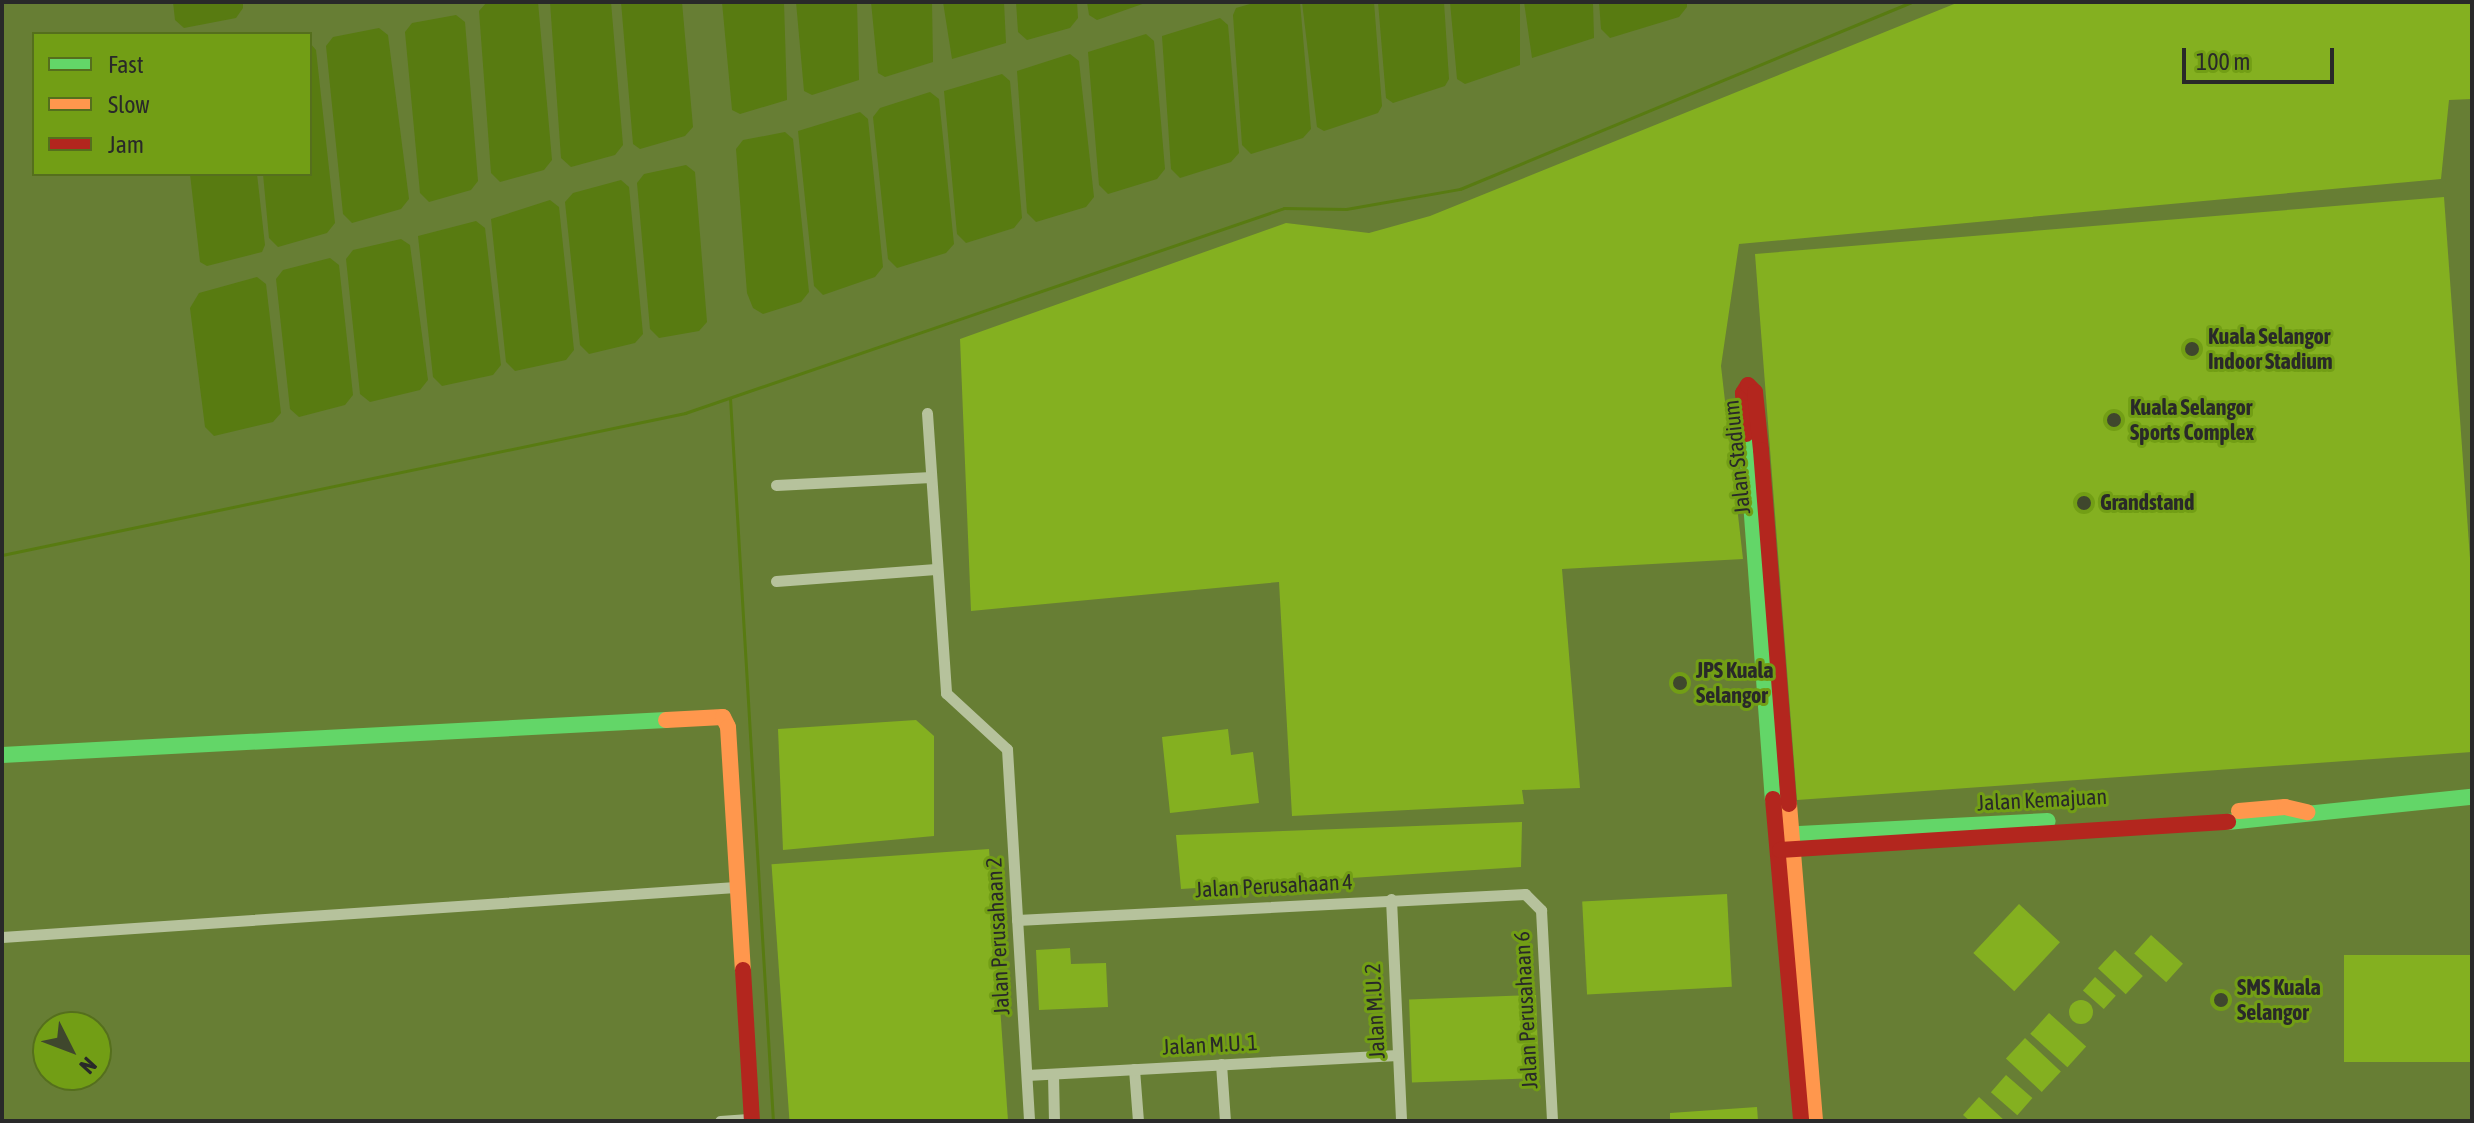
<!DOCTYPE html>
<html>
<head>
<meta charset="utf-8">
<style>
	body { margin:0 }
	#map { position:relative; width:2474px; height:1123px; overflow:hidden; background:#677e34; font-family:"Asap Condensed",sans-serif }
	div>[style] { position:absolute }
	[style*='--x'] { left:calc(var(--x)*1px); top:calc(var(--y)*1px); width:calc(var(--w)*1px); rotate:calc(var(--a)*1deg) }
	.green>* { inset:0; background:#84b020; transform-origin:0 0 }
	.round { border-radius:50% }
	.water>* { inset:0; background:#587b11 }
	.stream>* { height:3px; margin:-1.5px; padding:0 1.5px; transform-origin:1.5px; border-radius:1.5px; background:#587b11 }
	.street>* { height:11px; margin:-5.5px; padding:0 5.5px; transform-origin:5.5px; border-radius:5.5px; background:#b6c29c }
	.fast>* { height:16px; margin:-8px; padding:0 8px; transform-origin:8px; border-radius:8px; background:#63d668 }
	.slow>* { height:16px; margin:-8px; padding:0 8px; transform-origin:8px; border-radius:8px; background:#ff974d }
	.jam>* { height:16px; margin:-8px; padding:0 8px; transform-origin:8px; border-radius:8px; background:#b3261e }
	.dots>* { width:22px; height:22px; translate:-50% -50%; box-sizing:border-box; border:4px solid #729e15; border-radius:50% }
	span { translate:-50% -50%; white-space:nowrap; text-align:center; line-height:1.15; -webkit-text-stroke:6px #729e15; paint-order:stroke }
	.poi-label { font-size:22px; color:#292929; font-weight:700 }
	.left { translate:0 -50%; text-align:left }
	.street-label { font-size:22px; color:#292929 }
	.frame { position:absolute; inset:0; border:4px solid #292929; pointer-events:none }
	.legend { position:absolute; left:32px; top:32px; width:280px; height:144px; box-sizing:border-box; background:#729e15; border:2px solid #556f1d; margin:0; padding:10px 14px; list-style:none; font-size:24px; color:#292929 }
	.legend li { display:flex; align-items:center; gap:16px; height:40px }
	.legend b { width:40px; border:2px solid #556f1d }
	.north { position:absolute; left:32px; top:1011px; width:80px; height:80px; box-sizing:border-box; background:#729e15; border:2px solid #556f1d; border-radius:50%; rotate:132deg; font-size:22px; font-weight:700; line-height:32px; text-align:center; color:#292929 }
	.north::after { content:''; display:block; margin:auto; width:28px; height:36px; background:#3f472d; clip-path:polygon(50% 0,100% 100%,50% 72%,0 100%) }
	.scale { position:absolute; left:2182px; top:48px; width:152px; height:36px; box-sizing:border-box; border:4px solid #292929; border-top:0; padding-left:10px; font-size:24px; line-height:28px; white-space:nowrap; color:#292929; -webkit-text-stroke:6px #729e15; paint-order:stroke }
</style>
</head>
<body>
<div id="map">
	<div class="green">
		<div style="clip-path:polygon(1959px 2px,2472px 2px,2472px 99px,2449px 100px,2441px 179px,1739px 244px,1721px 366px,1743px 559px,1562px 569px,1580px 788px,1522px 790px,1524px 804px,1292px 816px,1279px 582px,971px 611px,960px 339px,1286px 223px,1369px 233px,1430px 216px)"></div>
		<div style="clip-path:polygon(2444px 197px,2472px 586px,2472px 752px,1797px 800px,1755px 254px)"></div>
		<div style="clip-path:polygon(916px 720px,934px 736px,934px 836px,783px 850px,778px 729px)"></div>
		<div style="clip-path:polygon(1228px 729px,1231px 755px,1253px 752px,1259px 803px,1170px 813px,1162px 737px)"></div>
		<div style="clip-path:polygon(1522px 822px,1521px 867px,1181px 889px,1176px 835px)"></div>
		<div style="left:989px;top:849px;width:273px;height:218px;rotate:86deg"></div>
		<div style="left:1727px;top:894px;width:93px;height:145px;rotate:87deg"></div>
		<div style="left:2019px;top:904px;width:56px;height:67px;rotate:43deg"></div>
		<div style="left:2151px;top:935px;width:43px;height:25px;rotate:42deg"></div>
		<div style="clip-path:polygon(1070px 948px,1071px 964px,1106px 963px,1108px 1007px,1039px 1010px,1036px 950px)"></div>
		<div style="left:2115px;top:950px;width:38px;height:25px;rotate:43deg"></div>
		<div style="left:2472px;top:955px;width:107px;height:128px;rotate:90deg"></div>
		<div style="left:2095px;top:977px;width:28px;height:18px;rotate:42deg"></div>
		<div style="left:1536px;top:995px;width:83px;height:127px;rotate:88deg"></div>
		<div class="round" style="left:2069px;top:1000px;width:24px;height:24px"></div>
		<div style="left:2049px;top:1013px;width:50px;height:28px;rotate:42deg"></div>
		<div style="left:2025px;top:1038px;width:49px;height:28px;rotate:43deg"></div>
		<div style="left:2006px;top:1075px;width:35px;height:23px;rotate:41deg"></div>
		<div style="clip-path:polygon(1979px 1097px,2005px 1121px,1970px 1121px,1963px 1115px)"></div>
		<div style="clip-path:polygon(1757px 1107px,1758px 1121px,1670px 1121px,1670px 1113px)"></div>
	</div>
	<div class="water">
		<div style="clip-path:polygon(173px 2px,243px 2px,243px 8px,236px 18px,184px 28px,175px 20px)"></div>
		<div style="clip-path:polygon(487px 2px,538px 2px,552px 160px,544px 170px,500px 182px,491px 173px,479px 11px)"></div>
		<div style="clip-path:polygon(550px 2px,611px 2px,623px 145px,615px 155px,571px 167px,561px 158px)"></div>
		<div style="clip-path:polygon(621px 2px,682px 2px,693px 127px,685px 136px,640px 149px,633px 144px)"></div>
		<div style="clip-path:polygon(722px 2px,784px 2px,787px 100px,740px 114px,732px 110px)"></div>
		<div style="clip-path:polygon(796px 2px,857px 2px,859px 80px,812px 95px,804px 91px)"></div>
		<div style="clip-path:polygon(871px 2px,932px 2px,933px 62px,885px 77px,878px 73px)"></div>
		<div style="clip-path:polygon(943px 2px,1004px 2px,1006px 43px,952px 59px)"></div>
		<div style="clip-path:polygon(1016px 2px,1077px 2px,1078px 18px,1070px 28px,1027px 40px,1018px 32px)"></div>
		<div style="clip-path:polygon(1087px 2px,1148px 2px,1097px 20px,1089px 15px)"></div>
		<div style="clip-path:polygon(1257px 2px,1300px 2px,1311px 129px,1303px 138px,1251px 154px,1242px 145px,1233px 15px,1236px 8px)"></div>
		<div style="clip-path:polygon(1302px 2px,1374px 2px,1382px 106px,1378px 113px,1324px 131px,1317px 127px)"></div>
		<div style="clip-path:polygon(1378px 2px,1444px 2px,1449px 79px,1445px 86px,1393px 103px,1386px 98px)"></div>
		<div style="clip-path:polygon(1450px 2px,1520px 2px,1520px 65px,1465px 84px,1457px 79px)"></div>
		<div style="clip-path:polygon(1524px 2px,1593px 2px,1594px 38px,1532px 58px)"></div>
		<div style="clip-path:polygon(1599px 2px,1687px 2px,1687px 7px,1679px 17px,1610px 38px,1601px 29px)"></div>
		<div style="clip-path:polygon(456px 15px,465px 22px,478px 181px,471px 190px,429px 202px,420px 193px,405px 32px,412px 23px)"></div>
		<div style="clip-path:polygon(1220px 18px,1228px 25px,1239px 153px,1231px 162px,1180px 178px,1171px 169px,1162px 36px)"></div>
		<div style="clip-path:polygon(379px 28px,388px 35px,409px 199px,401px 209px,352px 223px,343px 214px,326px 46px,333px 37px)"></div>
		<div style="clip-path:polygon(1146px 34px,1154px 41px,1165px 169px,1157px 179px,1108px 194px,1099px 185px,1088px 52px)"></div>
		<div style="clip-path:polygon(310px 43px,316px 50px,335px 223px,327px 233px,278px 247px,269px 238px,263px 174px,310px 174px)"></div>
		<div style="clip-path:polygon(1070px 54px,1079px 61px,1094px 197px,1086px 207px,1036px 222px,1027px 213px,1017px 71px)"></div>
		<div style="clip-path:polygon(1002px 74px,1010px 81px,1022px 218px,1014px 228px,966px 243px,957px 234px,944px 91px)"></div>
		<div style="clip-path:polygon(930px 92px,939px 99px,954px 244px,946px 253px,897px 268px,888px 259px,873px 117px,880px 108px)"></div>
		<div style="clip-path:polygon(860px 112px,868px 119px,883px 267px,875px 277px,823px 295px,814px 286px,798px 131px)"></div>
		<div style="clip-path:polygon(785px 132px,793px 139px,809px 292px,801px 302px,763px 314px,753px 308px,747px 293px,736px 149px,743px 140px)"></div>
		<div style="clip-path:polygon(686px 165px,695px 172px,707px 322px,699px 331px,659px 338px,650px 329px,637px 183px,644px 174px)"></div>
		<div style="clip-path:polygon(190px 174px,257px 174px,265px 245px,262px 252px,207px 266px,200px 262px)"></div>
		<div style="clip-path:polygon(621px 180px,629px 187px,643px 334px,635px 343px,589px 354px,580px 345px,565px 202px,573px 193px)"></div>
		<div style="clip-path:polygon(550px 200px,559px 207px,574px 350px,566px 360px,515px 371px,506px 362px,491px 219px)"></div>
		<div style="clip-path:polygon(476px 221px,485px 228px,501px 365px,493px 375px,442px 386px,433px 377px,418px 236px)"></div>
		<div style="clip-path:polygon(401px 239px,410px 245px,428px 380px,420px 390px,370px 402px,360px 394px,346px 259px,353px 250px)"></div>
		<div style="clip-path:polygon(330px 258px,339px 265px,353px 395px,345px 405px,299px 417px,290px 409px,276px 279px,283px 270px)"></div>
		<div style="clip-path:polygon(257px 277px,266px 284px,281px 413px,273px 422px,214px 436px,205px 427px,190px 308px,199px 293px)"></div>
	</div>
	<div class="stream">
		<div style="--x:730;--y:398;--w:724;--a:86.6"></div>
		<div style="--x:2;--y:555;--w:698;--a:-11.74"></div>
		<div style="--x:685;--y:413;--w:633;--a:-18.89"></div>
		<div style="--x:1284;--y:208;--w:62;--a:0.9"></div>
		<div style="--x:1346;--y:209;--w:116;--a:-10"></div>
		<div style="--x:1460;--y:189;--w:488;--a:-22.5"></div>
	</div>
	<div class="street">
		<div style="--x:927;--y:413;--w:281;--a:86.1"></div>
		<div style="--x:946;--y:693;--w:83;--a:42.6"></div>
		<div style="--x:1007;--y:749;--w:373;--a:86.6"></div>
		<div style="--x:776;--y:485;--w:155;--a:-3"></div>
		<div style="--x:776;--y:581;--w:160;--a:-4.3"></div>
		<div style="--x:1391;--y:899;--w:222;--a:87.4"></div>
		<div style="--x:1017;--y:920;--w:509;--a:-2.93"></div>
		<div style="--x:1525;--y:894;--w:23;--a:45"></div>
		<div style="--x:1541;--y:910;--w:211;--a:87"></div>
		<div style="--x:2;--y:937;--w:735;--a:-3.9"></div>
		<div style="--x:1221;--y:1064;--w:57;--a:86"></div>
		<div style="--x:1134;--y:1069;--w:52;--a:85.6"></div>
		<div style="--x:1053;--y:1074;--w:47;--a:88.8"></div>
		<div style="--x:1027;--y:1075;--w:371;--a:-3.1"></div>
		<div style="--x:720;--y:1121;--w:32;--a:-4"></div>
	</div>
	<div class="fast">
		<div style="--x:1746;--y:434;--w:366;--a:85.8"></div>
		<div style="--x:2;--y:755;--w:665;--a:-3.02"></div>
		<div style="--x:2228;--y:822;--w:245;--a:-5.9"></div>
		<div style="--x:1780;--y:835;--w:268;--a:-3"></div>
	</div>
	<div class="slow">
		<div style="--x:666;--y:720;--w:57;--a:-3"></div>
		<div style="--x:723;--y:717;--w:11;--a:63"></div>
		<div style="--x:728;--y:727;--w:243;--a:86.5"></div>
		<div style="--x:1789;--y:804;--w:318;--a:85.3"></div>
		<div style="--x:2239;--y:811;--w:46;--a:-5"></div>
		<div style="--x:2285;--y:807;--w:23;--a:13"></div>
	</div>
	<div class="jam">
		<div style="--x:1746;--y:434;--w:41;--a:-94.2"></div>
		<div style="--x:1743;--y:393;--w:9;--a:-58"></div>
		<div style="--x:1748;--y:385;--w:10;--a:45"></div>
		<div style="--x:1755;--y:392;--w:58;--a:84.1"></div>
		<div style="--x:1761;--y:450;--w:355;--a:85.5"></div>
		<div style="--x:1773;--y:799;--w:323;--a:85"></div>
		<div style="--x:1780;--y:850;--w:449;--a:-3.6"></div>
		<div style="--x:743;--y:970;--w:151;--a:86.6"></div>
	</div>
	<div class="dots">
		<div style="left:2192px;top:349px;background:#3f472d"></div>
		<div style="left:2114px;top:420px;background:#3f472d"></div>
		<div style="left:2084px;top:503px;background:#3f472d"></div>
		<div style="left:1680px;top:683px;background:#3f472d"></div>
		<div style="left:2221px;top:1000px;background:#3f472d"></div>
	</div>
	<div class="poi-label">
		<span class="left" style="left:2208px;top:349px">Kuala Selangor<br>Indoor Stadium</span>
		<span class="left" style="left:2130px;top:420px">Kuala Selangor<br>Sports Complex</span>
		<span class="left" style="left:2100px;top:503px">Grandstand</span>
		<span class="left" style="left:1696px;top:683px">JPS Kuala<br>Selangor</span>
		<span class="left" style="left:2237px;top:1000px">SMS Kuala<br>Selangor</span>
	</div>
	<div class="street-label">
		<span style="left:1737px;top:457px;rotate:-96deg">Jalan Stadium</span>
		<span style="left:2042px;top:800px;rotate:-3deg">Jalan Kemajuan</span>
		<span style="left:1274px;top:886px;rotate:-3deg">Jalan Perusahaan 4</span>
		<span style="left:998px;top:936px;rotate:-93deg">Jalan Perusahaan 2</span>
		<span style="left:1526px;top:1010px;rotate:-93deg">Jalan Perusahaan 6</span>
		<span style="left:1375px;top:1011px;rotate:-93deg">Jalan M.U. 2</span>
		<span style="left:1210px;top:1045px;rotate:-3deg">Jalan M.U. 1</span>
	</div>
	<div class="frame"></div>
	<ul class="legend">
	<li><b style="height:10px;background:#63d668"></b>Fast</li>
	<li><b style="height:10px;background:#ff974d"></b>Slow</li>
	<li><b style="height:10px;background:#b3261e"></b>Jam</li>
	</ul>
	<div class="north">N</div>
	<div class="scale">100 m</div>
</div>
</body>
</html>
